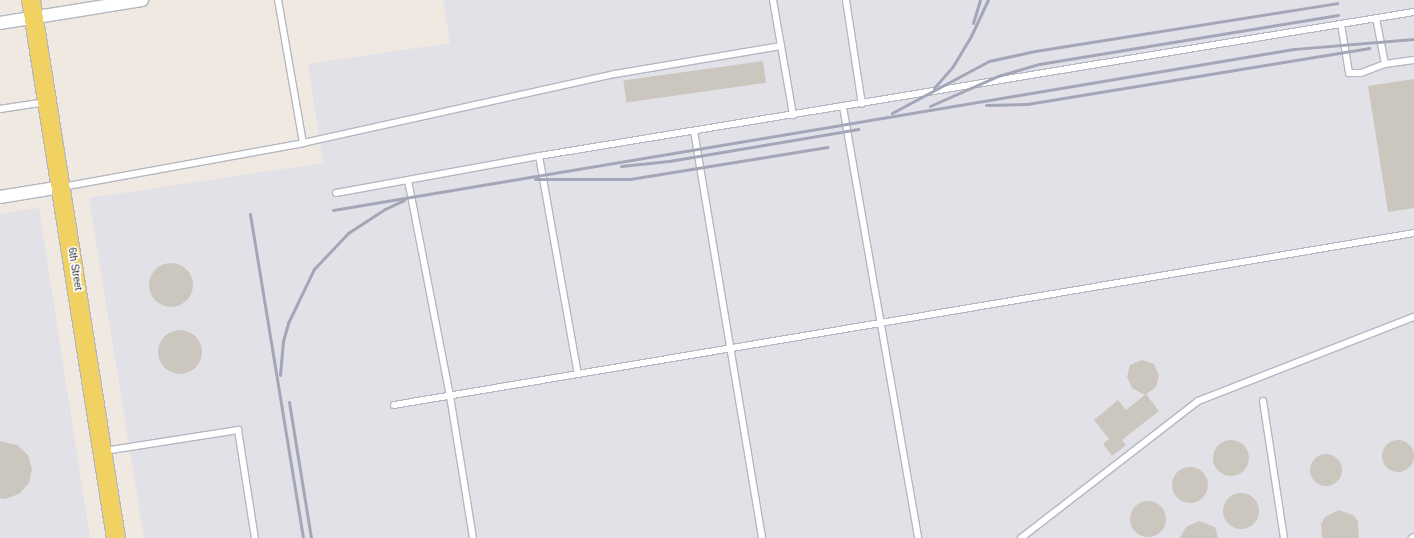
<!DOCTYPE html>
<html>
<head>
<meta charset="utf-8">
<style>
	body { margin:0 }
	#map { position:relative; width:1414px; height:538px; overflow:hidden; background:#efe9e1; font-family:Arial,sans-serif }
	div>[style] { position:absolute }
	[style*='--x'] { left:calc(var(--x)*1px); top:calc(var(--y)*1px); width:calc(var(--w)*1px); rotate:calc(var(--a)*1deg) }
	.industrial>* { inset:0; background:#e3e1e8 }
	.building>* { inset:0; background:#cbc7bf; transform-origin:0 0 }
	.round { border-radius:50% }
	.roads { filter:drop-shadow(1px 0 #b4b7c1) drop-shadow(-1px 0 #b4b7c1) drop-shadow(0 1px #b4b7c1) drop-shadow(0 -1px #b4b7c1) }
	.lane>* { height:6px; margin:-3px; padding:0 3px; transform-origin:3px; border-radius:3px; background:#fff }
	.street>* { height:12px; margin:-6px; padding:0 6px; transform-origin:6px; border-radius:6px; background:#fff }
	.primary>* { height:18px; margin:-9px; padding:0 9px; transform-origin:9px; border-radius:9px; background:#f2d163 }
	.rail>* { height:3px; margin:-1.5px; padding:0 1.5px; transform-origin:1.5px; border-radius:1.5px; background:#a3a6b8 }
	span { translate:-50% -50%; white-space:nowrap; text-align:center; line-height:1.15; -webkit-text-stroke:3.5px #fff; paint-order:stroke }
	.street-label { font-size:10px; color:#2e2e2e }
</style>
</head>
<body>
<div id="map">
	<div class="industrial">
		<div style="clip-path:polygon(443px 0,1414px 0,1414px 538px,144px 538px,89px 198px,323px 163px,308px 64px,450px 43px)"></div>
		<div style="clip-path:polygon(39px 208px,90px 538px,0 538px,0 214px)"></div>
	</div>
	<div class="building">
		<div style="left:763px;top:61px;width:22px;height:141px;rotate:82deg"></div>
		<div style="clip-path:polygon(1414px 79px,1414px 208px,1388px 212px,1368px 86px)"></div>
		<div class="round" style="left:149px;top:263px;width:44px;height:44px"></div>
		<div class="round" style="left:158px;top:330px;width:44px;height:44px"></div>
		<div style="clip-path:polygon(1142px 360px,1154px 364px,1159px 375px,1156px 387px,1145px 395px,1132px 388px,1127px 377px,1130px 365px)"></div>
		<div style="clip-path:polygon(1146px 394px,1159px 411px,1122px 440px,1126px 445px,1112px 456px,1103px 444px,1109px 439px,1094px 420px,1118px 400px,1126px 410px)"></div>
		<div class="round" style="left:1382px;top:440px;width:32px;height:32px"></div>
		<div class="round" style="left:1213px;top:440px;width:36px;height:36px"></div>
		<div style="clip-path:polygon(0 441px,17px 445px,28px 455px,32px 469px,29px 483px,19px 494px,5px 499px,0 498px)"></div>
		<div class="round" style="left:1310px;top:454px;width:32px;height:32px"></div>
		<div class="round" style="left:1172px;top:467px;width:36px;height:36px"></div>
		<div class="round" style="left:1223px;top:493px;width:36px;height:36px"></div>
		<div class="round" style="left:1130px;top:501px;width:36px;height:36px"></div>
		<div style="clip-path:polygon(1339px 510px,1353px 515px,1358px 521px,1359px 538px,1322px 538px,1321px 524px,1325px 517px)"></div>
		<div style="clip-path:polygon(1199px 521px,1215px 527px,1218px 538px,1180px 538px,1186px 527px)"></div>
	</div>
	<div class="roads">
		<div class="lane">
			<div style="--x:773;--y:0;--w:117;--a:80.1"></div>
			<div style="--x:846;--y:0;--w:105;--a:81.3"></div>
			<div style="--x:1376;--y:18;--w:47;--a:78.9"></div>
			<div style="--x:1341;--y:24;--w:50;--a:80.7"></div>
			<div style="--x:1349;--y:73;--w:12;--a:0"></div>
			<div style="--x:1361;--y:73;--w:26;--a:-21"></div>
			<div style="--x:1385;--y:64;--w:29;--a:-8"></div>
			<div style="--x:843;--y:107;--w:437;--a:80.1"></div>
			<div style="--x:0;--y:109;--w:47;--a:-8.7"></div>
			<div style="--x:694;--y:131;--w:413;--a:80.5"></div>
			<div style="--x:303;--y:143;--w:320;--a:-12.5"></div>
			<div style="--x:615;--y:74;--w:168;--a:-9.6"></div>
			<div style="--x:539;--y:156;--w:221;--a:79.9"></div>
			<div style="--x:408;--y:180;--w:220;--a:79"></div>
			<div style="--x:450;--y:396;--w:144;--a:80.8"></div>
			<div style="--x:62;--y:187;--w:245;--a:-10.3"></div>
			<div style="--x:303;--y:143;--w:145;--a:-99.9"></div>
			<div style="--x:336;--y:193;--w:206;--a:-10.3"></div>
			<div style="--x:539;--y:156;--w:887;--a:-9.35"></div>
			<div style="--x:1263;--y:401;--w:139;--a:81.3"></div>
			<div style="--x:394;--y:405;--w:1034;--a:-9.57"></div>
			<div style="--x:104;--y:451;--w:136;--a:-8.9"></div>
			<div style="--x:238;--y:430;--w:109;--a:81.1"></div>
			<div style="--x:1021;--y:538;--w:224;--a:-37.7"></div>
			<div style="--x:1198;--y:401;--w:232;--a:-21.3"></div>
			<div style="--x:1412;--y:538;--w:2;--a:-27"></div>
		</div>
		<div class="street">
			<div style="--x:0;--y:23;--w:144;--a:-9.2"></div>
			<div style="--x:0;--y:197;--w:63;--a:-9.2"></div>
		</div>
		<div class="primary">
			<div style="--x:31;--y:0;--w:545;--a:81.02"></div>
		</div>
	</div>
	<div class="rail">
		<div style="--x:973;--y:23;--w:24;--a:-73"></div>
		<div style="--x:934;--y:88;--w:29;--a:-49"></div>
		<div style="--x:953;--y:66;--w:35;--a:-59"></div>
		<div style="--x:971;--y:36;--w:40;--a:-65"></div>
		<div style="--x:986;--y:105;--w:41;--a:-1.4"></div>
		<div style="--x:1027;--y:104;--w:347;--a:-9.3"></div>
		<div style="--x:930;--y:106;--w:74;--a:-23.8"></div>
		<div style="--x:998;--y:76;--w:43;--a:-16.3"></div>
		<div style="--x:1039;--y:64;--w:303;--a:-9.3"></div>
		<div style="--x:892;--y:113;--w:110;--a:-28.2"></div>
		<div style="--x:989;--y:61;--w:47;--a:-12.3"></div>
		<div style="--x:1035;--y:51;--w:306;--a:-9"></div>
		<div style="--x:621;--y:166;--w:48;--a:-5.9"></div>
		<div style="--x:669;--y:161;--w:192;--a:-9.6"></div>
		<div style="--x:535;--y:179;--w:95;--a:0"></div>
		<div style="--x:630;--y:179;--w:200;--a:-9.2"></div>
		<div style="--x:333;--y:210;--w:974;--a:-9.51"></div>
		<div style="--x:1294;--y:49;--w:120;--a:-4.8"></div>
		<div style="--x:250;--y:214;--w:328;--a:80.7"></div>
		<div style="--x:280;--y:375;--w:34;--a:-85"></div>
		<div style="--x:283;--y:341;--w:19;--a:-74"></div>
		<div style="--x:288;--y:323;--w:60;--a:-64.3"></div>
		<div style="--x:314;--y:269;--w:50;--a:-46.6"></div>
		<div style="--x:348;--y:233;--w:44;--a:-33"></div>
		<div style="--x:385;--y:209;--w:21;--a:-25"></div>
		<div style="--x:289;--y:402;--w:138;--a:80.8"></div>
	</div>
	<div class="street-label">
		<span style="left:75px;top:269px;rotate:81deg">6th Street</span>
	</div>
</div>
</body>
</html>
